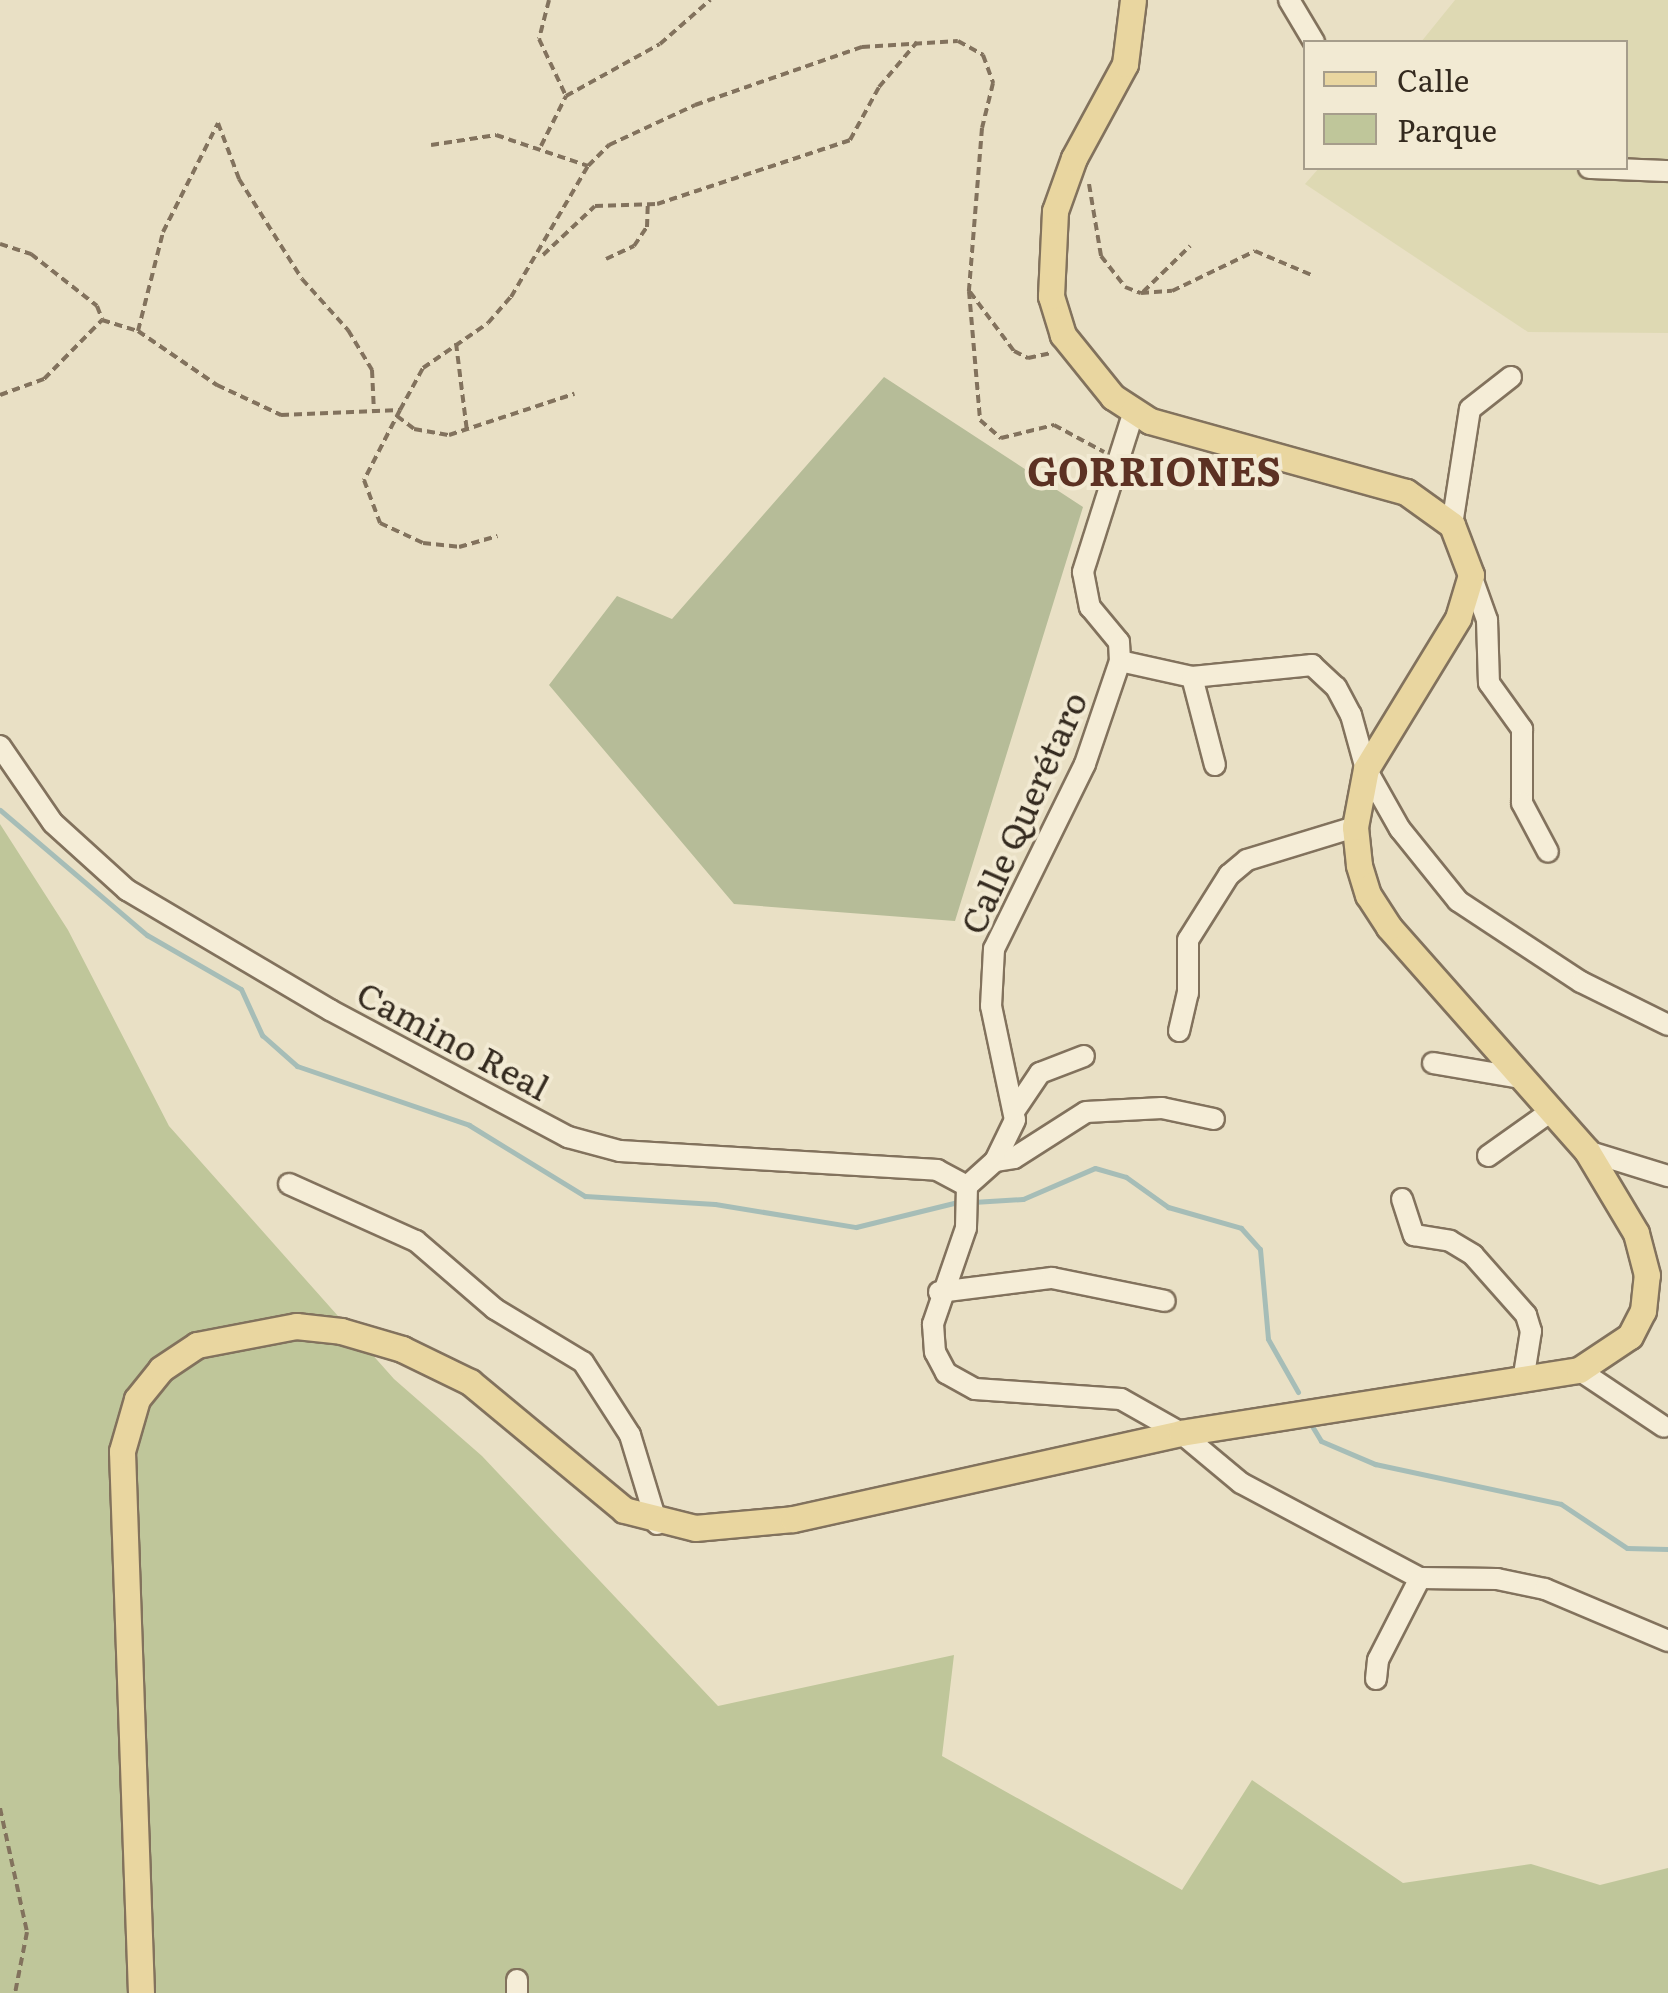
<!DOCTYPE html>
<html>
<head>
<meta charset="utf-8">
<style>
	body { margin:0 }
	#map { position:relative; width:1668px; height:1993px; overflow:hidden; background:#e9e0c5; font-family:Literata,serif }
	div>[style] { position:absolute }
	[style*='--x'] { left:calc(var(--x)*1px); top:calc(var(--y)*1px); width:calc(var(--w)*1px); rotate:calc(var(--a)*1deg) }
	.farmland>* { inset:0; background:#ded9b3 }
	.green>* { inset:0; background:#bfc69a }
	.cemetery>* { inset:0; background:#b6bc98 }
	.stream>* { height:5px; margin:-2.5px; padding:0 2.5px; transform-origin:2.5px; border-radius:2.5px; background:#a6bdb7 }
	.path>* { height:4px; margin-top:-2px; transform-origin:0; background:repeating-linear-gradient(90deg,#82725d 0 8px,transparent 0 13px) }
	.roads { filter:drop-shadow(2px 0 #82725d) drop-shadow(-2px 0 #82725d) drop-shadow(0 2px #82725d) drop-shadow(0 -2px #82725d) }
	.minor>* { height:20px; margin:-10px; padding:0 10px; transform-origin:10px; border-radius:10px; background:#f5edd7 }
	.major>* { height:25px; margin:-12.5px; padding:0 12.5px; transform-origin:12.5px; border-radius:12.5px; background:#e9d6a0 }
	span { translate:-50% -50%; white-space:nowrap; text-align:center; line-height:1.15; -webkit-text-stroke:8px #f2ead3; paint-order:stroke }
	.street-label { font-size:35px; color:#342a1f }
	.quarter-label { font-size:40px; color:#5c3123; font-weight:700 }
	.legend { position:absolute; left:1303px; top:40px; width:325px; height:130px; box-sizing:border-box; background:#f2ead3; border:2px solid #a69d8b; margin:0; padding:12px 18px; list-style:none; font-size:30px; color:#342a1f }
	.legend li { display:flex; align-items:center; gap:20px; height:50px }
	.legend b { width:50px; border:2px solid #a69d8b }
</style>
</head>
<body>
<div id="map">
	<div class="farmland">
		<div style="clip-path:polygon(1455px 0,1668px 0,1668px 333px,1528px 332px,1305px 184px,1319px 168px,1626px 168px,1626px 42px,1421px 42px)"></div>
	</div>
	<div class="green">
		<div style="clip-path:polygon(0 824px,68px 930px,169px 1126px,394px 1379px,482px 1456px,718px 1706px,954px 1655px,942px 1756px,1182px 1890px,1252px 1780px,1403px 1883px,1531px 1864px,1600px 1885px,1668px 1868px,1668px 1993px,0 1993px)"></div>
	</div>
	<div class="cemetery">
		<div style="clip-path:polygon(884px 377px,1083px 507px,955px 921px,734px 904px,549px 685px,617px 596px,672px 619px)"></div>
	</div>
	<div class="stream">
		<div style="--x:0;--y:810;--w:193;--a:40.4"></div>
		<div style="--x:147;--y:935;--w:108;--a:29.9"></div>
		<div style="--x:241;--y:989;--w:51;--a:65.5"></div>
		<div style="--x:262;--y:1035;--w:47;--a:41.5"></div>
		<div style="--x:297;--y:1066;--w:182;--a:18.9"></div>
		<div style="--x:469;--y:1125;--w:136;--a:31.5"></div>
		<div style="--x:585;--y:1196;--w:130;--a:3.5"></div>
		<div style="--x:715;--y:1204;--w:143;--a:9.3"></div>
		<div style="--x:856;--y:1227;--w:109;--a:-13.8"></div>
		<div style="--x:973;--y:1202;--w:50;--a:-3.4"></div>
		<div style="--x:1023;--y:1199;--w:78;--a:-23.3"></div>
		<div style="--x:1095;--y:1168;--w:32;--a:16"></div>
		<div style="--x:1126;--y:1177;--w:52;--a:35.5"></div>
		<div style="--x:1168;--y:1207;--w:76;--a:16"></div>
		<div style="--x:1241;--y:1228;--w:28;--a:48"></div>
		<div style="--x:1260;--y:1249;--w:90;--a:84.9"></div>
		<div style="--x:1268;--y:1339;--w:61;--a:60.5"></div>
		<div style="--x:1312;--y:1426;--w:17;--a:59"></div>
		<div style="--x:1321;--y:1441;--w:59;--a:23.1"></div>
		<div style="--x:1375;--y:1464;--w:190;--a:12.1"></div>
		<div style="--x:1561;--y:1504;--w:79;--a:33.7"></div>
		<div style="--x:1627;--y:1548;--w:41;--a:1.4"></div>
	</div>
	<div class="path">
		<div style="--x:549;--y:0;--w:40;--a:104.4"></div>
		<div style="--x:539;--y:39;--w:63;--a:64.7"></div>
		<div style="--x:431;--y:145;--w:66;--a:-8.7"></div>
		<div style="--x:496;--y:135;--w:97;--a:18.6"></div>
		<div style="--x:541;--y:146;--w:56;--a:-63.4"></div>
		<div style="--x:566;--y:96;--w:107;--a:-29"></div>
		<div style="--x:660;--y:44;--w:67;--a:-41.3"></div>
		<div style="--x:1089;--y:184;--w:73;--a:80.5"></div>
		<div style="--x:1101;--y:256;--w:39;--a:52"></div>
		<div style="--x:1125;--y:287;--w:17;--a:21"></div>
		<div style="--x:1141;--y:293;--w:31;--a:-4"></div>
		<div style="--x:1172;--y:291;--w:92;--a:-25.7"></div>
		<div style="--x:1255;--y:251;--w:64;--a:23"></div>
		<div style="--x:0;--y:244;--w:33;--a:18"></div>
		<div style="--x:31;--y:254;--w:84;--a:38.2"></div>
		<div style="--x:97;--y:306;--w:14;--a:69"></div>
		<div style="--x:543;--y:255;--w:71;--a:-43.3"></div>
		<div style="--x:595;--y:206;--w:62;--a:-1.8"></div>
		<div style="--x:657;--y:204;--w:203;--a:-18.3"></div>
		<div style="--x:850;--y:140;--w:60;--a:-61.3"></div>
		<div style="--x:879;--y:87;--w:59;--a:-49.8"></div>
		<div style="--x:606;--y:259;--w:31;--a:-25"></div>
		<div style="--x:634;--y:246;--w:23;--a:-56"></div>
		<div style="--x:647;--y:227;--w:23;--a:-88"></div>
		<div style="--x:970;--y:292;--w:74;--a:53.3"></div>
		<div style="--x:1014;--y:351;--w:16;--a:27"></div>
		<div style="--x:1028;--y:358;--w:25;--a:-12"></div>
		<div style="--x:1143;--y:292;--w:66;--a:-44.4"></div>
		<div style="--x:138;--y:331;--w:102;--a:-75.8"></div>
		<div style="--x:163;--y:232;--w:122;--a:-63.2"></div>
		<div style="--x:218;--y:123;--w:60;--a:69.4"></div>
		<div style="--x:239;--y:179;--w:118;--a:57.8"></div>
		<div style="--x:302;--y:279;--w:69;--a:48"></div>
		<div style="--x:348;--y:330;--w:47;--a:59"></div>
		<div style="--x:372;--y:370;--w:43;--a:87.3"></div>
		<div style="--x:456;--y:343;--w:89;--a:82.9"></div>
		<div style="--x:0;--y:395;--w:47;--a:-20"></div>
		<div style="--x:44;--y:379;--w:83;--a:-45.5"></div>
		<div style="--x:102;--y:320;--w:38;--a:17"></div>
		<div style="--x:138;--y:331;--w:96;--a:34.4"></div>
		<div style="--x:217;--y:385;--w:71;--a:25.1"></div>
		<div style="--x:281;--y:415;--w:119;--a:-2.4"></div>
		<div style="--x:400;--y:410;--w:48;--a:-61.3"></div>
		<div style="--x:423;--y:368;--w:79;--a:-34.7"></div>
		<div style="--x:488;--y:323;--w:35;--a:-49"></div>
		<div style="--x:511;--y:297;--w:152;--a:-59.6"></div>
		<div style="--x:588;--y:166;--w:30;--a:-45"></div>
		<div style="--x:609;--y:145;--w:95;--a:-24.9"></div>
		<div style="--x:695;--y:105;--w:177;--a:-19.2"></div>
		<div style="--x:862;--y:47;--w:96;--a:-3.6"></div>
		<div style="--x:958;--y:41;--w:29;--a:29"></div>
		<div style="--x:983;--y:55;--w:30;--a:70"></div>
		<div style="--x:993;--y:83;--w:46;--a:103.7"></div>
		<div style="--x:982;--y:128;--w:164;--a:94.6"></div>
		<div style="--x:969;--y:291;--w:129;--a:85.1"></div>
		<div style="--x:980;--y:420;--w:28;--a:41"></div>
		<div style="--x:1001;--y:438;--w:55;--a:-13.8"></div>
		<div style="--x:1054;--y:425;--w:57;--a:28.4"></div>
		<div style="--x:400;--y:410;--w:79;--a:117.2"></div>
		<div style="--x:364;--y:480;--w:46;--a:69.6"></div>
		<div style="--x:380;--y:523;--w:47;--a:24.9"></div>
		<div style="--x:423;--y:543;--w:36;--a:6"></div>
		<div style="--x:459;--y:547;--w:40;--a:-16"></div>
		<div style="--x:397;--y:416;--w:21;--a:37"></div>
		<div style="--x:414;--y:429;--w:36;--a:10"></div>
		<div style="--x:449;--y:435;--w:132;--a:-18.2"></div>
		<div style="--x:0;--y:1808;--w:127;--a:77.7"></div>
		<div style="--x:27;--y:1932;--w:62;--a:101.1"></div>
	</div>
	<div class="roads">
		<div class="minor">
			<div style="--x:1289;--y:0;--w:49;--a:59.2"></div>
			<div style="--x:1589;--y:168;--w:79;--a:2.2"></div>
			<div style="--x:1134;--y:411;--w:169;--a:107.6"></div>
			<div style="--x:1083;--y:572;--w:36;--a:79"></div>
			<div style="--x:1090;--y:607;--w:45;--a:50.4"></div>
			<div style="--x:1119;--y:642;--w:19;--a:87"></div>
			<div style="--x:1120;--y:661;--w:109;--a:108.8"></div>
			<div style="--x:1085;--y:764;--w:206;--a:116.2"></div>
			<div style="--x:994;--y:949;--w:57;--a:93"></div>
			<div style="--x:991;--y:1006;--w:116;--a:78.1"></div>
			<div style="--x:1015;--y:1120;--w:46;--a:116"></div>
			<div style="--x:995;--y:1161;--w:38;--a:138"></div>
			<div style="--x:967;--y:1186;--w:42;--a:91.4"></div>
			<div style="--x:966;--y:1228;--w:102;--a:109"></div>
			<div style="--x:933;--y:1324;--w:28;--a:86"></div>
			<div style="--x:935;--y:1352;--w:24;--a:62"></div>
			<div style="--x:946;--y:1373;--w:33;--a:29"></div>
			<div style="--x:975;--y:1389;--w:146;--a:3.9"></div>
			<div style="--x:1121;--y:1399;--w:69;--a:29.5"></div>
			<div style="--x:1181;--y:1433;--w:78;--a:39.8"></div>
			<div style="--x:1241;--y:1483;--w:203;--a:28"></div>
			<div style="--x:1420;--y:1578;--w:77;--a:0.7"></div>
			<div style="--x:1497;--y:1579;--w:49;--a:11.8"></div>
			<div style="--x:1545;--y:1589;--w:134;--a:22.9"></div>
			<div style="--x:1452;--y:525;--w:117;--a:-81.2"></div>
			<div style="--x:1470;--y:409;--w:52;--a:-38"></div>
			<div style="--x:1471;--y:575;--w:48;--a:70.4"></div>
			<div style="--x:1487;--y:620;--w:63;--a:88.2"></div>
			<div style="--x:1489;--y:683;--w:57;--a:54.3"></div>
			<div style="--x:1522;--y:729;--w:74;--a:90"></div>
			<div style="--x:1522;--y:803;--w:55;--a:62"></div>
			<div style="--x:1120;--y:661;--w:74;--a:12.5"></div>
			<div style="--x:1192;--y:677;--w:121;--a:-5.7"></div>
			<div style="--x:1312;--y:665;--w:33;--a:43"></div>
			<div style="--x:1336;--y:687;--w:32;--a:62"></div>
			<div style="--x:1351;--y:715;--w:56;--a:74.5"></div>
			<div style="--x:1366;--y:769;--w:69;--a:60.5"></div>
			<div style="--x:1400;--y:829;--w:92;--a:51.1"></div>
			<div style="--x:1458;--y:901;--w:147;--a:33.4"></div>
			<div style="--x:1581;--y:982;--w:97;--a:26.3"></div>
			<div style="--x:1192;--y:677;--w:91;--a:75.4"></div>
			<div style="--x:0;--y:746;--w:93;--a:55.5"></div>
			<div style="--x:53;--y:823;--w:100;--a:42.2"></div>
			<div style="--x:127;--y:890;--w:236;--a:30.6"></div>
			<div style="--x:330;--y:1010;--w:270;--a:28.1"></div>
			<div style="--x:568;--y:1137;--w:54;--a:15.1"></div>
			<div style="--x:620;--y:1151;--w:318;--a:3.4"></div>
			<div style="--x:937;--y:1170;--w:34;--a:28"></div>
			<div style="--x:1179;--y:1031;--w:39;--a:-77"></div>
			<div style="--x:1188;--y:993;--w:53;--a:-90"></div>
			<div style="--x:1188;--y:940;--w:77;--a:-57.8"></div>
			<div style="--x:1229;--y:875;--w:23;--a:-40"></div>
			<div style="--x:1247;--y:860;--w:113;--a:-17"></div>
			<div style="--x:1433;--y:1063;--w:89;--a:9.7"></div>
			<div style="--x:1015;--y:1110;--w:45;--a:-56"></div>
			<div style="--x:1040;--y:1073;--w:47;--a:-21.1"></div>
			<div style="--x:1587;--y:1151;--w:85;--a:17.2"></div>
			<div style="--x:1488;--y:1156;--w:77;--a:-35.5"></div>
			<div style="--x:995;--y:1161;--w:19;--a:-9"></div>
			<div style="--x:1014;--y:1158;--w:85;--a:-32.6"></div>
			<div style="--x:1086;--y:1112;--w:76;--a:-3"></div>
			<div style="--x:1162;--y:1108;--w:53;--a:11.9"></div>
			<div style="--x:289;--y:1184;--w:139;--a:24.2"></div>
			<div style="--x:416;--y:1241;--w:104;--a:40.7"></div>
			<div style="--x:495;--y:1309;--w:103;--a:31.1"></div>
			<div style="--x:583;--y:1362;--w:87;--a:57.2"></div>
			<div style="--x:630;--y:1435;--w:93;--a:73.1"></div>
			<div style="--x:1402;--y:1199;--w:38;--a:72"></div>
			<div style="--x:1414;--y:1235;--w:36;--a:9"></div>
			<div style="--x:1450;--y:1241;--w:27;--a:31"></div>
			<div style="--x:1473;--y:1255;--w:80;--a:48.5"></div>
			<div style="--x:1526;--y:1315;--w:17;--a:73"></div>
			<div style="--x:1531;--y:1331;--w:51;--a:99.1"></div>
			<div style="--x:939;--y:1292;--w:114;--a:-7.1"></div>
			<div style="--x:1052;--y:1278;--w:115;--a:11.5"></div>
			<div style="--x:1579;--y:1370;--w:102;--a:33.8"></div>
			<div style="--x:1376;--y:1679;--w:19;--a:-84"></div>
			<div style="--x:1378;--y:1660;--w:92;--a:-62.9"></div>
			<div style="--x:517;--y:1980;--w:13;--a:90"></div>
		</div>
		<div class="major">
			<div style="--x:141;--y:1993;--w:542;--a:-92.01"></div>
			<div style="--x:122;--y:1451;--w:54;--a:-73.9"></div>
			<div style="--x:137;--y:1399;--w:38;--a:-51"></div>
			<div style="--x:161;--y:1369;--w:43;--a:-33.7"></div>
			<div style="--x:197;--y:1345;--w:101;--a:-10.9"></div>
			<div style="--x:296;--y:1326;--w:45;--a:6.3"></div>
			<div style="--x:341;--y:1331;--w:64;--a:16.4"></div>
			<div style="--x:402;--y:1349;--w:76;--a:25.9"></div>
			<div style="--x:470;--y:1382;--w:200;--a:39.7"></div>
			<div style="--x:624;--y:1510;--w:73;--a:14.2"></div>
			<div style="--x:695;--y:1528;--w:98;--a:-5.2"></div>
			<div style="--x:793;--y:1519;--w:397;--a:-12.5"></div>
			<div style="--x:1181;--y:1433;--w:403;--a:-9"></div>
			<div style="--x:1579;--y:1370;--w:61;--a:-33.7"></div>
			<div style="--x:1630;--y:1336;--w:28;--a:-63"></div>
			<div style="--x:1643;--y:1311;--w:36;--a:-84"></div>
			<div style="--x:1647;--y:1275;--w:43;--a:-104.7"></div>
			<div style="--x:1636;--y:1233;--w:96;--a:-120.9"></div>
			<div style="--x:1587;--y:1151;--w:299;--a:-131.5"></div>
			<div style="--x:1389;--y:927;--w:38;--a:-123"></div>
			<div style="--x:1368;--y:895;--w:31;--a:-107"></div>
			<div style="--x:1359;--y:865;--w:38;--a:-96"></div>
			<div style="--x:1355;--y:827;--w:59;--a:-79.3"></div>
			<div style="--x:1366;--y:769;--w:177;--a:-58.6"></div>
			<div style="--x:1458;--y:618;--w:45;--a:-73.2"></div>
			<div style="--x:1471;--y:575;--w:53;--a:-110.8"></div>
			<div style="--x:1452;--y:525;--w:57;--a:-144.3"></div>
			<div style="--x:1406;--y:492;--w:266;--a:-164.5"></div>
			<div style="--x:1150;--y:421;--w:44;--a:-147"></div>
			<div style="--x:1113;--y:397;--w:80;--a:-128.9"></div>
			<div style="--x:1063;--y:335;--w:41;--a:-107.1"></div>
			<div style="--x:1051;--y:296;--w:85;--a:-87.3"></div>
			<div style="--x:1055;--y:211;--w:56;--a:-70.3"></div>
			<div style="--x:1074;--y:158;--w:107;--a:-61.5"></div>
			<div style="--x:1125;--y:64;--w:64;--a:-82.9"></div>
		</div>
	</div>
	<div class="street-label">
		<span style="left:1022px;top:812px;rotate:-66deg">Calle Querétaro</span>
		<span style="left:454px;top:1039px;rotate:28deg">Camino Real</span>
	</div>
	<div class="quarter-label">
		<span style="left:1154px;top:469px">GORRIONES</span>
	</div>
	<ul class="legend">
	<li><b style="height:12px;background:#e9d6a0"></b>Calle</li>
	<li><b style="height:28px;background:#bfc69a"></b>Parque</li>
	</ul>
</div>
</body>
</html>
